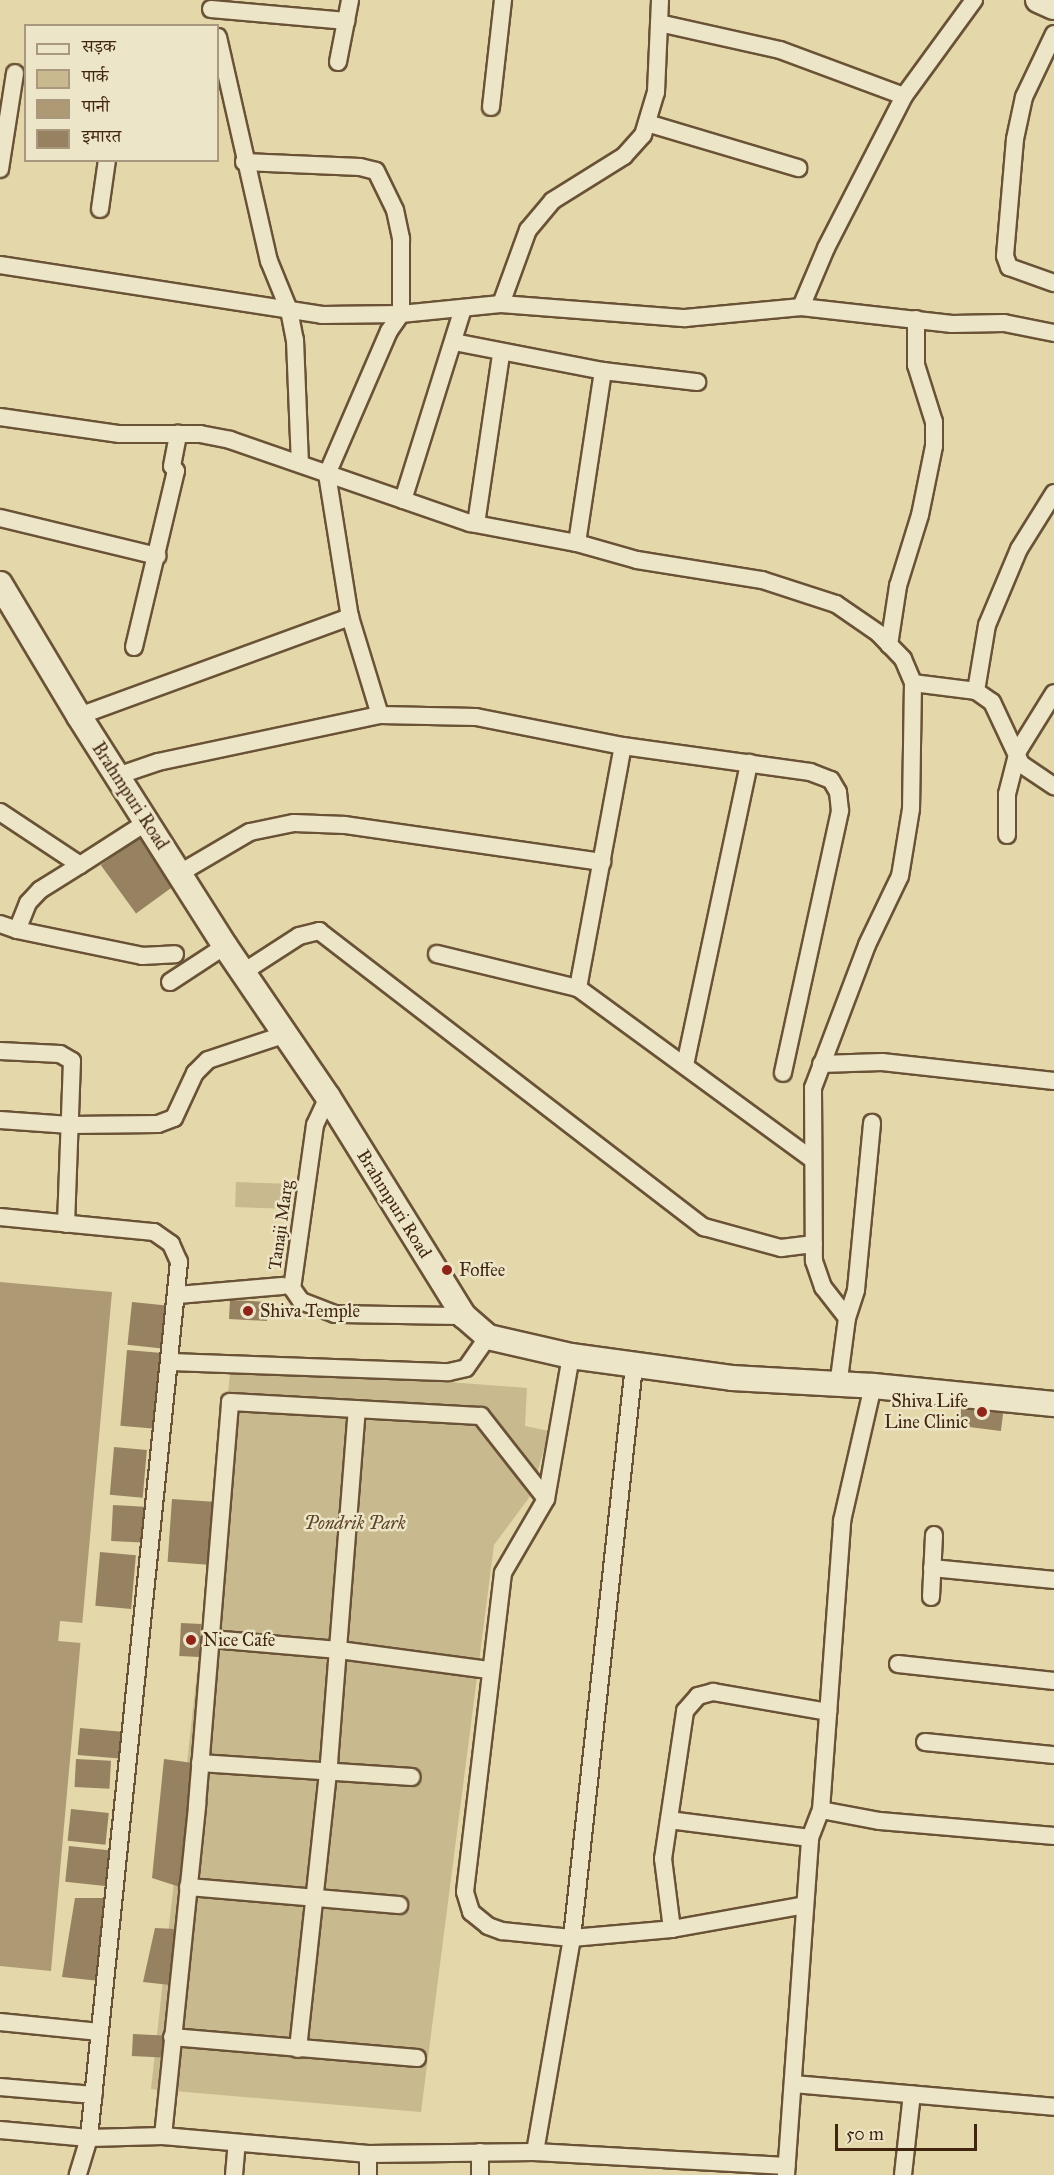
<!DOCTYPE html>
<html>
<head>
<meta charset="utf-8">
<style>
	body { margin:0 }
	#map { position:relative; width:1054px; height:2175px; overflow:hidden; background:#e4d7a9; font-family:"IM FELL Great Primer","Noto Serif Devanagari",serif }
	div>[style] { position:absolute }
	[style*='--x'] { left:calc(var(--x)*1px); top:calc(var(--y)*1px); width:calc(var(--w)*1px); rotate:calc(var(--a)*1deg) }
	.green>* { inset:0; background:#c8b98f; transform-origin:0 0 }
	.water>* { inset:0; background:#ad9a75 }
	.pier>* { inset:0; background:#e4d7a9; transform-origin:0 0 }
	.building>* { inset:0; background:#968260; transform-origin:0 0 }
	.roads { filter:drop-shadow(2px 0 #6a5236) drop-shadow(-2px 0 #6a5236) drop-shadow(0 2px #6a5236) drop-shadow(0 -2px #6a5236) }
	.street>* { height:16px; margin:-8px; padding:0 8px; transform-origin:8px; border-radius:8px; background:#ede5c7 }
	.secondary>* { height:24px; margin:-12px; padding:0 12px; transform-origin:12px; border-radius:12px; background:#ede5c7 }
	.dots>* { width:16px; height:16px; translate:-50% -50%; box-sizing:border-box; border:3px solid #ede5c7; border-radius:50% }
	span { translate:-50% -50%; white-space:nowrap; text-align:center; line-height:1.15; -webkit-text-stroke:5px #ede5c7; paint-order:stroke }
	.street-label { font-size:18px; color:#422510 }
	.poi-label { font-size:18px; color:#422510 }
	.left { translate:0 -50%; text-align:left }
	.right { translate:-100% -50%; text-align:right }
	.park-label { font-size:18px; color:#5d4329; font-style:italic }
	.legend { position:absolute; left:24px; top:24px; width:195px; height:138px; box-sizing:border-box; background:#ede5c7; border:2px solid #a9987e; margin:0; padding:8px 10px; list-style:none; font-size:18px; color:#422510 }
	.legend li { display:flex; align-items:center; gap:12px; height:30px }
	.legend b { width:30px; border:2px solid #a9987e }
	.scale { position:absolute; left:835px; top:2124px; width:142px; height:27px; box-sizing:border-box; border:3px solid #422510; border-top:0; padding-left:8px; font-size:18px; line-height:21px; white-space:nowrap; color:#422510; -webkit-text-stroke:4px #ede5c7; paint-order:stroke }
</style>
</head>
<body>
<div id="map">
	<div class="green">
		<div style="left:236px;top:1182px;width:52px;height:25px;rotate:2deg"></div>
		<div style="clip-path:polygon(231px 1365px,527px 1388px,525px 1426px,549px 1431px,531px 1495px,494px 1545px,421px 2112px,151px 2089px)"></div>
	</div>
	<div class="water">
		<div style="clip-path:polygon(0 1282px,112px 1292px,51px 1971px,0 1966px)"></div>
	</div>
	<div class="pier">
		<div style="left:60px;top:1621px;width:23px;height:20px;rotate:5deg"></div>
	</div>
	<div class="building">
		<div style="left:142px;top:835px;width:60px;height:51px;rotate:54deg"></div>
		<div style="left:230px;top:1300px;width:38px;height:19px;rotate:3deg"></div>
		<div style="left:132px;top:1302px;width:37px;height:43px;rotate:6deg"></div>
		<div style="left:127px;top:1350px;width:38px;height:76px;rotate:5deg"></div>
		<div style="left:963px;top:1395px;width:42px;height:31px;rotate:7deg"></div>
		<div style="left:114px;top:1447px;width:33px;height:48px;rotate:5deg"></div>
		<div style="left:172px;top:1499px;width:41px;height:63px;rotate:4deg"></div>
		<div style="left:113px;top:1505px;width:36px;height:36px;rotate:3deg"></div>
		<div style="left:100px;top:1552px;width:36px;height:54px;rotate:5deg"></div>
		<div style="left:181px;top:1623px;width:20px;height:33px;rotate:3deg"></div>
		<div style="left:80px;top:1728px;width:42px;height:27px;rotate:5deg"></div>
		<div style="left:76px;top:1759px;width:35px;height:28px;rotate:3deg"></div>
		<div style="clip-path:polygon(164px 1759px,193px 1763px,183px 1888px,152px 1878px)"></div>
		<div style="left:71px;top:1809px;width:38px;height:32px;rotate:6deg"></div>
		<div style="left:69px;top:1846px;width:40px;height:36px;rotate:6deg"></div>
		<div style="clip-path:polygon(75px 1898px,108px 1898px,100px 1981px,62px 1977px)"></div>
		<div style="clip-path:polygon(155px 1928px,175px 1929px,170px 1985px,143px 1982px)"></div>
		<div style="left:133px;top:2034px;width:35px;height:22px;rotate:3deg"></div>
	</div>
	<div class="roads">
		<div class="street">
			<div style="--x:211;--y:9;--w:136;--a:5.1"></div>
			<div style="--x:659;--y:23;--w:124;--a:12.6"></div>
			<div style="--x:780;--y:50;--w:132;--a:20.4"></div>
			<div style="--x:1054;--y:34;--w:70;--a:115.5"></div>
			<div style="--x:1024;--y:97;--w:43;--a:102.1"></div>
			<div style="--x:1015;--y:139;--w:117;--a:94.9"></div>
			<div style="--x:1005;--y:256;--w:12;--a:70"></div>
			<div style="--x:1009;--y:267;--w:48;--a:19.6"></div>
			<div style="--x:218;--y:37;--w:230;--a:77.2"></div>
			<div style="--x:269;--y:261;--w:53;--a:67.8"></div>
			<div style="--x:289;--y:310;--w:31;--a:79"></div>
			<div style="--x:295;--y:340;--w:122;--a:87.7"></div>
			<div style="--x:338;--y:62;--w:63;--a:-79"></div>
			<div style="--x:491;--y:107;--w:108;--a:-83.6"></div>
			<div style="--x:647;--y:123;--w:158;--a:16.6"></div>
			<div style="--x:244;--y:162;--w:116;--a:2.5"></div>
			<div style="--x:360;--y:167;--w:16;--a:14"></div>
			<div style="--x:376;--y:171;--w:43;--a:64"></div>
			<div style="--x:395;--y:210;--w:30;--a:78"></div>
			<div style="--x:401;--y:239;--w:75;--a:90"></div>
			<div style="--x:401;--y:314;--w:21;--a:125"></div>
			<div style="--x:389;--y:331;--w:156;--a:113.4"></div>
			<div style="--x:327;--y:474;--w:145;--a:80.9"></div>
			<div style="--x:350;--y:617;--w:102;--a:73"></div>
			<div style="--x:380;--y:715;--w:96;--a:1.2"></div>
			<div style="--x:476;--y:717;--w:150;--a:11.2"></div>
			<div style="--x:623;--y:746;--w:189;--a:7.9"></div>
			<div style="--x:810;--y:772;--w:22;--a:21"></div>
			<div style="--x:831;--y:780;--w:14;--a:60"></div>
			<div style="--x:838;--y:792;--w:19;--a:84"></div>
			<div style="--x:840;--y:811;--w:268;--a:102.3"></div>
			<div style="--x:0;--y:169;--w:97;--a:-81.1"></div>
			<div style="--x:100;--y:209;--w:49;--a:-81.9"></div>
			<div style="--x:0;--y:265;--w:326;--a:8.8"></div>
			<div style="--x:322;--y:315;--w:79;--a:-0.7"></div>
			<div style="--x:401;--y:314;--w:100;--a:-5.7"></div>
			<div style="--x:501;--y:304;--w:185;--a:4.4"></div>
			<div style="--x:685;--y:318;--w:117;--a:-5.4"></div>
			<div style="--x:801;--y:307;--w:64;--a:-67"></div>
			<div style="--x:826;--y:248;--w:171;--a:-62.8"></div>
			<div style="--x:904;--y:96;--w:119;--a:-53.9"></div>
			<div style="--x:501;--y:304;--w:79;--a:-70"></div>
			<div style="--x:528;--y:230;--w:38;--a:-50"></div>
			<div style="--x:552;--y:201;--w:85;--a:-32"></div>
			<div style="--x:624;--y:156;--w:28;--a:-48"></div>
			<div style="--x:643;--y:135;--w:45;--a:-73.2"></div>
			<div style="--x:656;--y:92;--w:92;--a:-87.5"></div>
			<div style="--x:801;--y:307;--w:152;--a:6.4"></div>
			<div style="--x:952;--y:324;--w:52;--a:-1.1"></div>
			<div style="--x:1004;--y:323;--w:51;--a:11.3"></div>
			<div style="--x:454;--y:342;--w:152;--a:11"></div>
			<div style="--x:603;--y:371;--w:95;--a:6.7"></div>
			<div style="--x:0;--y:417;--w:121;--a:8.1"></div>
			<div style="--x:120;--y:434;--w:80;--a:0"></div>
			<div style="--x:200;--y:434;--w:31;--a:11"></div>
			<div style="--x:230;--y:440;--w:254;--a:19.1"></div>
			<div style="--x:470;--y:523;--w:109;--a:10.6"></div>
			<div style="--x:577;--y:543;--w:62;--a:15.8"></div>
			<div style="--x:637;--y:560;--w:127;--a:9.1"></div>
			<div style="--x:762;--y:580;--w:78;--a:18"></div>
			<div style="--x:836;--y:604;--w:51;--a:34.6"></div>
			<div style="--x:878;--y:633;--w:36;--a:46"></div>
			<div style="--x:903;--y:659;--w:26;--a:67"></div>
			<div style="--x:913;--y:683;--w:126;--a:90.9"></div>
			<div style="--x:911;--y:809;--w:68;--a:99.3"></div>
			<div style="--x:900;--y:876;--w:76;--a:115.6"></div>
			<div style="--x:867;--y:945;--w:153;--a:110.7"></div>
			<div style="--x:813;--y:1088;--w:173;--a:89.7"></div>
			<div style="--x:814;--y:1261;--w:28;--a:71"></div>
			<div style="--x:823;--y:1287;--w:39;--a:52"></div>
			<div style="--x:847;--y:1318;--w:69;--a:97.5"></div>
			<div style="--x:1054;--y:493;--w:66;--a:122"></div>
			<div style="--x:1019;--y:549;--w:82;--a:112.8"></div>
			<div style="--x:987;--y:625;--w:67;--a:99.5"></div>
			<div style="--x:976;--y:691;--w:19;--a:35"></div>
			<div style="--x:992;--y:702;--w:68;--a:64.9"></div>
			<div style="--x:1021;--y:764;--w:40;--a:34"></div>
			<div style="--x:403;--y:500;--w:200;--a:-72.6"></div>
			<div style="--x:0;--y:518;--w:162;--a:13.6"></div>
			<div style="--x:476;--y:524;--w:172;--a:-81.6"></div>
			<div style="--x:577;--y:543;--w:174;--a:-81.4"></div>
			<div style="--x:889;--y:645;--w:60;--a:-81.3"></div>
			<div style="--x:898;--y:586;--w:74;--a:-72.8"></div>
			<div style="--x:920;--y:515;--w:70;--a:-78.5"></div>
			<div style="--x:934;--y:446;--w:24;--a:-90"></div>
			<div style="--x:934;--y:422;--w:60;--a:-107.5"></div>
			<div style="--x:916;--y:365;--w:46;--a:-90"></div>
			<div style="--x:134;--y:647;--w:181;--a:-76.6"></div>
			<div style="--x:176;--y:471;--w:6;--a:-129"></div>
			<div style="--x:172;--y:466;--w:33;--a:-79"></div>
			<div style="--x:913;--y:683;--w:64;--a:7.2"></div>
			<div style="--x:79;--y:716;--w:289;--a:-20.1"></div>
			<div style="--x:117;--y:776;--w:43;--a:-18.9"></div>
			<div style="--x:158;--y:762;--w:227;--a:-12"></div>
			<div style="--x:0;--y:812;--w:96;--a:33.5"></div>
			<div style="--x:80;--y:865;--w:80;--a:-32.7"></div>
			<div style="--x:1007;--y:835;--w:41;--a:-90"></div>
			<div style="--x:1007;--y:794;--w:44;--a:-75.7"></div>
			<div style="--x:1018;--y:751;--w:68;--a:-58.2"></div>
			<div style="--x:80;--y:865;--w:47;--a:148"></div>
			<div style="--x:40;--y:890;--w:18;--a:133"></div>
			<div style="--x:28;--y:903;--w:29;--a:112"></div>
			<div style="--x:17;--y:930;--w:128;--a:11.7"></div>
			<div style="--x:142;--y:956;--w:33;--a:-3"></div>
			<div style="--x:180;--y:873;--w:81;--a:-30.4"></div>
			<div style="--x:250;--y:832;--w:45;--a:-11.6"></div>
			<div style="--x:294;--y:823;--w:51;--a:2.2"></div>
			<div style="--x:345;--y:825;--w:260;--a:8.2"></div>
			<div style="--x:0;--y:924;--w:18;--a:19"></div>
			<div style="--x:437;--y:954;--w:145;--a:13.6"></div>
			<div style="--x:578;--y:988;--w:291;--a:36.2"></div>
			<div style="--x:245;--y:971;--w:64;--a:-32.9"></div>
			<div style="--x:299;--y:936;--w:21;--a:-14"></div>
			<div style="--x:319;--y:931;--w:486;--a:37.6"></div>
			<div style="--x:704;--y:1227;--w:80;--a:15.3"></div>
			<div style="--x:781;--y:1248;--w:33;--a:-7"></div>
			<div style="--x:170;--y:982;--w:66;--a:-33.2"></div>
			<div style="--x:578;--y:988;--w:246;--a:-79.5"></div>
			<div style="--x:0;--y:1051;--w:60;--a:2.9"></div>
			<div style="--x:60;--y:1054;--w:14;--a:30"></div>
			<div style="--x:72;--y:1061;--w:163;--a:92.1"></div>
			<div style="--x:821;--y:1064;--w:61;--a:-1.9"></div>
			<div style="--x:882;--y:1062;--w:173;--a:6.3"></div>
			<div style="--x:685;--y:1065;--w:309;--a:-78"></div>
			<div style="--x:328;--y:1097;--w:31;--a:115"></div>
			<div style="--x:315;--y:1125;--w:165;--a:98"></div>
			<div style="--x:292;--y:1288;--w:16;--a:55"></div>
			<div style="--x:301;--y:1301;--w:36;--a:21"></div>
			<div style="--x:335;--y:1314;--w:129;--a:0.9"></div>
			<div style="--x:0;--y:1120;--w:70;--a:4.1"></div>
			<div style="--x:70;--y:1125;--w:88;--a:-0.7"></div>
			<div style="--x:158;--y:1124;--w:17;--a:-21"></div>
			<div style="--x:174;--y:1118;--w:50;--a:-65"></div>
			<div style="--x:195;--y:1073;--w:18;--a:-45"></div>
			<div style="--x:208;--y:1060;--w:82;--a:-18.4"></div>
			<div style="--x:0;--y:1217;--w:155;--a:5.6"></div>
			<div style="--x:154;--y:1232;--w:21;--a:35"></div>
			<div style="--x:171;--y:1244;--w:20;--a:66"></div>
			<div style="--x:179;--y:1262;--w:881;--a:95.87"></div>
			<div style="--x:89;--y:2138;--w:39;--a:107"></div>
			<div style="--x:177;--y:1295;--w:106;--a:-4.9"></div>
			<div style="--x:847;--y:1318;--w:29;--a:-72"></div>
			<div style="--x:856;--y:1290;--w:168;--a:-84.5"></div>
			<div style="--x:571;--y:1356;--w:145;--a:99.9"></div>
			<div style="--x:546;--y:1499;--w:86;--a:120.2"></div>
			<div style="--x:503;--y:1573;--w:321;--a:96.8"></div>
			<div style="--x:465;--y:1892;--w:21;--a:73"></div>
			<div style="--x:471;--y:1912;--w:22;--a:39"></div>
			<div style="--x:488;--y:1926;--w:15;--a:20"></div>
			<div style="--x:502;--y:1931;--w:70;--a:5.7"></div>
			<div style="--x:572;--y:1938;--w:100;--a:-5.1"></div>
			<div style="--x:672;--y:1929;--w:135;--a:-10.2"></div>
			<div style="--x:171;--y:1362;--w:278;--a:2.1"></div>
			<div style="--x:449;--y:1372;--w:17;--a:-13"></div>
			<div style="--x:466;--y:1368;--w:38;--a:-55"></div>
			<div style="--x:932;--y:1568;--w:123;--a:5.6"></div>
			<div style="--x:931;--y:1597;--w:62;--a:-87.2"></div>
			<div style="--x:211;--y:1639;--w:128;--a:4.9"></div>
			<div style="--x:339;--y:1650;--w:151;--a:7.6"></div>
			<div style="--x:898;--y:1664;--w:157;--a:6.2"></div>
			<div style="--x:925;--y:1742;--w:130;--a:5.8"></div>
			<div style="--x:200;--y:1763;--w:212;--a:3.8"></div>
			<div style="--x:821;--y:1810;--w:290;--a:-85.8"></div>
			<div style="--x:842;--y:1521;--w:139;--a:-77.1"></div>
			<div style="--x:669;--y:1820;--w:142;--a:7.3"></div>
			<div style="--x:188;--y:1887;--w:212;--a:4.9"></div>
			<div style="--x:672;--y:1929;--w:71;--a:-97.3"></div>
			<div style="--x:663;--y:1859;--w:150;--a:-81.5"></div>
			<div style="--x:685;--y:1711;--w:20;--a:-49"></div>
			<div style="--x:698;--y:1696;--w:16;--a:-15"></div>
			<div style="--x:713;--y:1692;--w:117;--a:9.9"></div>
			<div style="--x:0;--y:2022;--w:100;--a:5.7"></div>
			<div style="--x:172;--y:2037;--w:246;--a:4.9"></div>
			<div style="--x:298;--y:2049;--w:288;--a:-83.8"></div>
			<div style="--x:329;--y:1763;--w:355;--a:-85.5"></div>
			<div style="--x:793;--y:2084;--w:262;--a:5"></div>
			<div style="--x:0;--y:2087;--w:94;--a:4.9"></div>
			<div style="--x:0;--y:2130;--w:89;--a:5.1"></div>
			<div style="--x:89;--y:2138;--w:74;--a:-1.5"></div>
			<div style="--x:163;--y:2136;--w:206;--a:5"></div>
			<div style="--x:368;--y:2154;--w:167;--a:-0.7"></div>
			<div style="--x:535;--y:2152;--w:252;--a:3.2"></div>
			<div style="--x:163;--y:2136;--w:333;--a:-84.1"></div>
			<div style="--x:197;--y:1805;--w:404;--a:-85.3"></div>
			<div style="--x:230;--y:1402;--w:251;--a:3.2"></div>
			<div style="--x:481;--y:1416;--w:105;--a:51.9"></div>
			<div style="--x:535;--y:2152;--w:217;--a:-80.2"></div>
			<div style="--x:572;--y:1938;--w:576;--a:-83.82"></div>
			<div style="--x:368;--y:2154;--w:21;--a:90"></div>
			<div style="--x:234;--y:2175;--w:32;--a:-85"></div>
			<div style="--x:480;--y:2175;--w:23;--a:-90"></div>
			<div style="--x:786;--y:2175;--w:338;--a:-85.9"></div>
			<div style="--x:810;--y:1838;--w:30;--a:-69"></div>
			<div style="--x:821;--y:1810;--w:60;--a:10.6"></div>
			<div style="--x:880;--y:1821;--w:175;--a:4.9"></div>
			<div style="--x:903;--y:2175;--w:81;--a:-83.7"></div>
		</div>
		<div class="secondary">
			<div style="--x:1038;--y:0;--w:17;--a:24"></div>
			<div style="--x:0;--y:584;--w:154;--a:59.1"></div>
			<div style="--x:79;--y:716;--w:272;--a:57.6"></div>
			<div style="--x:225;--y:946;--w:183;--a:55.7"></div>
			<div style="--x:328;--y:1097;--w:258;--a:58.2"></div>
			<div style="--x:464;--y:1316;--w:32;--a:41"></div>
			<div style="--x:488;--y:1337;--w:85;--a:12.9"></div>
			<div style="--x:571;--y:1356;--w:162;--a:7.8"></div>
			<div style="--x:732;--y:1378;--w:141;--a:3.2"></div>
			<div style="--x:873;--y:1386;--w:182;--a:5.7"></div>
		</div>
	</div>
	<div class="dots">
		<div style="left:447px;top:1270px;background:#8f2418"></div>
		<div style="left:248px;top:1311px;background:#8f2418"></div>
		<div style="left:982px;top:1412px;background:#8f2418"></div>
		<div style="left:191px;top:1640px;background:#8f2418"></div>
	</div>
	<div class="street-label">
		<span style="left:130px;top:796px;rotate:57deg">Brahmpuri Road</span>
		<span style="left:394px;top:1204px;rotate:58deg">Brahmpuri Road</span>
		<span style="left:281px;top:1225px;rotate:-82deg">Tanaji Marg</span>
	</div>
	<div class="poi-label">
		<span class="left" style="left:459px;top:1270px">Foffee</span>
		<span class="left" style="left:260px;top:1311px">Shiva Temple</span>
		<span class="right" style="left:968px;top:1412px">Shiva Life<br>Line Clinic</span>
		<span class="left" style="left:203px;top:1640px">Nice Cafe</span>
	</div>
	<div class="park-label">
		<span style="left:355px;top:1523px">Pondrik Park</span>
	</div>
	<ul class="legend">
	<li><b style="height:8px;background:#ede5c7"></b>सड़क</li>
	<li><b style="height:16px;background:#c8b98f"></b>पार्क</li>
	<li><b style="height:16px;background:#ad9a75"></b>पानी</li>
	<li><b style="height:16px;background:#968260"></b>इमारत</li>
	</ul>
	<div class="scale">50 m</div>
</div>
</body>
</html>
